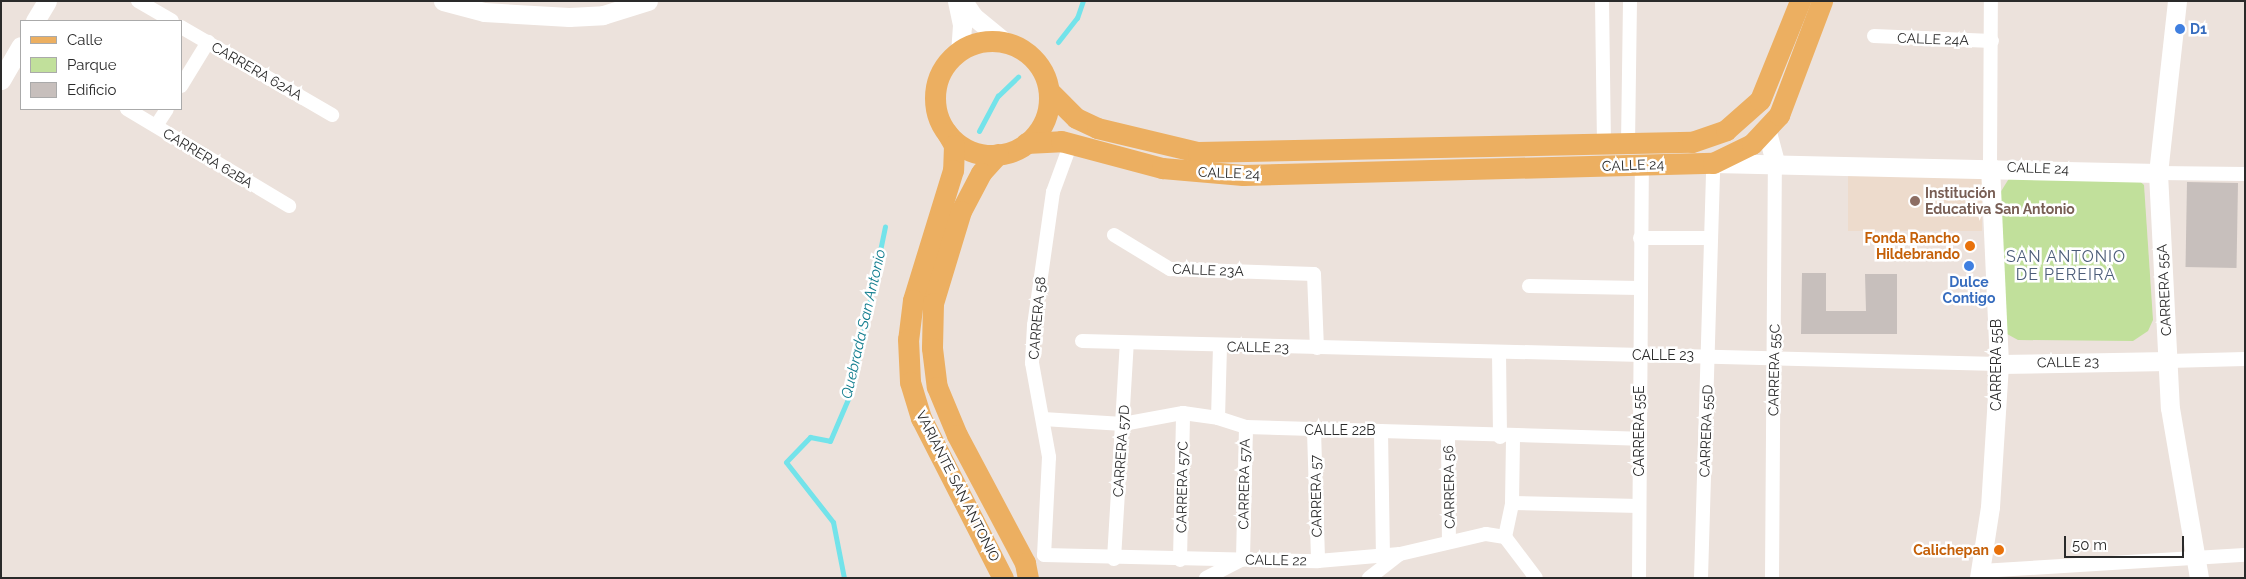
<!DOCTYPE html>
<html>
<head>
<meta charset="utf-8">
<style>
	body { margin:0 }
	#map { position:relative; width:2246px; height:579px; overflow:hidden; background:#ece2dc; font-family:Raleway,sans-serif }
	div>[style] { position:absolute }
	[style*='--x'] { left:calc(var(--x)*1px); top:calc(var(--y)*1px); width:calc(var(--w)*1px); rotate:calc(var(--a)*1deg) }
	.education>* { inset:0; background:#eddbcc; transform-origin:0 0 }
	.green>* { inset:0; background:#c1e09b }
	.stream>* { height:5px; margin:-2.5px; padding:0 2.5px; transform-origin:2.5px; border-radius:2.5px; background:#73e3ea }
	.building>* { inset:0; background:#c7bfbc; transform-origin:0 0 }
	.street>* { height:14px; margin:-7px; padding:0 7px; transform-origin:7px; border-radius:7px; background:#fff }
	.secondary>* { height:19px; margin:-9.5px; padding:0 9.5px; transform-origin:9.5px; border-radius:9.5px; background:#fff }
	.primary>* { height:21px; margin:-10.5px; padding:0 10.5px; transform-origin:10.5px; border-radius:10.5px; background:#ecaf61 }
	.primary>.ring { margin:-10.5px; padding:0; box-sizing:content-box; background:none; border:21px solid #ecaf61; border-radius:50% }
	.dots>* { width:14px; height:14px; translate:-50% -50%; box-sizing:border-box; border:2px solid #fff; border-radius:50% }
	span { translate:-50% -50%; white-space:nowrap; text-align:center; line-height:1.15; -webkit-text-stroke:5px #fff; paint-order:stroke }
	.shop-label { font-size:14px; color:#366cbe; font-weight:700 }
	.left { translate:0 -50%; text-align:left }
	.street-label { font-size:14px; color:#2a2a2a }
	.education-label { font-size:14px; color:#785e54; font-weight:700 }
	.food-label { font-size:14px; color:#c56008; font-weight:700 }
	.right { translate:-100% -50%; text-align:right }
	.water-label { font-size:15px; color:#127e8f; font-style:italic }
	.quarter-label { font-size:16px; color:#4c5d79; letter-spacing:1px }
	.frame { position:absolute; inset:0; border:2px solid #2a2a2a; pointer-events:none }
	.legend { position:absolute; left:20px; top:20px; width:162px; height:90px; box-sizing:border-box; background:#fff; border:1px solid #aaa; margin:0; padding:6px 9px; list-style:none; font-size:15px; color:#2a2a2a }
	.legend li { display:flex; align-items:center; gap:10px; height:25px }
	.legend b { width:25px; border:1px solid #aaa }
	.scale { position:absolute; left:2064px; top:536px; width:120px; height:22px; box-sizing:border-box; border:2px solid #2a2a2a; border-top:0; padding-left:6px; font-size:15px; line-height:18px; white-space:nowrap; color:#2a2a2a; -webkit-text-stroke:4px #fff; paint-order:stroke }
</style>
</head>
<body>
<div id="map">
	<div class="education">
		<div style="left:1848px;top:173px;width:134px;height:58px"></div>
	</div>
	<div class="green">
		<div style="clip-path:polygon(2013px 172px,2135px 177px,2144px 185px,2153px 320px,2148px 331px,2133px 341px,2018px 340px,2007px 334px,2000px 193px)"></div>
	</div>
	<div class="stream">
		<div style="--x:1058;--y:42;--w:31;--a:-52"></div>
		<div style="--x:1077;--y:18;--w:18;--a:-71"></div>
		<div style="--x:979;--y:131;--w:40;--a:-62"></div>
		<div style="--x:998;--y:96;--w:28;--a:-44"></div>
		<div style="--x:844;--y:578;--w:57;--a:-101.1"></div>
		<div style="--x:833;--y:522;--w:76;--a:-128.1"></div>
		<div style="--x:786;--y:462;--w:35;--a:-46"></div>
		<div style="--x:810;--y:437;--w:20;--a:11"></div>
		<div style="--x:830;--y:441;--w:53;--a:-66.8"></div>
		<div style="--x:851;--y:392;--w:169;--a:-78.4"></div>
	</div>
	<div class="building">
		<div style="left:2187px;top:182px;width:51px;height:85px;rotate:1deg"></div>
		<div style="clip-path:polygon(1802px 273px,1826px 273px,1826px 311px,1866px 311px,1865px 274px,1897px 274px,1897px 334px,1801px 334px)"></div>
	</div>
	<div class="street">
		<div style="--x:138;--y:1;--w:39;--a:30"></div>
		<div style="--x:1602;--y:1;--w:144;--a:89.2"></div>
		<div style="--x:181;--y:27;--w:175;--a:30.2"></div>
		<div style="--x:1874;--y:36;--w:118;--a:2.4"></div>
		<div style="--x:181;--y:86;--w:52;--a:-58.5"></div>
		<div style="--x:127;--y:109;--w:189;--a:30.9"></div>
		<div style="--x:156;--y:126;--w:20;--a:-57"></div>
		<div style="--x:1071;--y:143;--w:52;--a:110.2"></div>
		<div style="--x:1053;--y:192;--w:134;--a:98.1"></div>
		<div style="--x:1034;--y:325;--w:38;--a:93"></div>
		<div style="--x:1032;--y:363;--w:96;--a:79.7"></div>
		<div style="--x:1049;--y:457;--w:98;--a:92.9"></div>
		<div style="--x:1044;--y:555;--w:274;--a:1.3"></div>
		<div style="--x:1318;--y:561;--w:82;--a:-4.9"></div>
		<div style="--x:1400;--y:554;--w:88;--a:-13.1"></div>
		<div style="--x:1486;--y:534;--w:19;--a:9"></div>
		<div style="--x:1628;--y:144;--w:143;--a:-89.2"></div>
		<div style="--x:1990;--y:166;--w:165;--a:-89.7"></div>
		<div style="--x:2158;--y:173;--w:87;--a:0.7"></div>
		<div style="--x:1114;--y:235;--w:66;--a:31.3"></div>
		<div style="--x:1170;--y:269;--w:144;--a:2"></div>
		<div style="--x:1314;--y:274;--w:74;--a:87.7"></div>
		<div style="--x:1640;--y:238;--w:71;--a:0"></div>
		<div style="--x:1529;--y:286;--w:110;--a:1"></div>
		<div style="--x:1082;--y:341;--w:917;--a:1.44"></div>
		<div style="--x:1499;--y:353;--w:84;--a:89.3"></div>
		<div style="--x:2168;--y:361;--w:77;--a:-1.5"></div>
		<div style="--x:1218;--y:418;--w:72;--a:-88.4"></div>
		<div style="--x:1043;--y:419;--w:80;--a:3.6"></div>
		<div style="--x:1123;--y:424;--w:61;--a:-10.4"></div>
		<div style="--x:1183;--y:413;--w:35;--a:8"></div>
		<div style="--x:1218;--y:418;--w:29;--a:18"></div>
		<div style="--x:1246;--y:427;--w:393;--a:1.7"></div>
		<div style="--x:1314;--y:431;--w:130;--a:88.2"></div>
		<div style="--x:1381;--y:431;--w:123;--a:89.1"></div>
		<div style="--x:1448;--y:433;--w:107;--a:89.5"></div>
		<div style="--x:1512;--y:503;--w:127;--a:1.4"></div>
		<div style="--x:1505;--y:537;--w:35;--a:-78"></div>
		<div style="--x:1512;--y:503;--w:65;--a:-89.1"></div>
		<div style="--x:1505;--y:537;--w:51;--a:52.9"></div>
		<div style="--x:1114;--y:559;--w:216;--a:-86.6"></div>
		<div style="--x:1180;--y:560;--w:147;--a:-88.8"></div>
		<div style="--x:1981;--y:571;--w:264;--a:-3.5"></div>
		<div style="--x:1206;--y:578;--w:42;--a:-27.2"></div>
		<div style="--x:1243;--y:559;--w:132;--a:-88.7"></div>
		<div style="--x:1369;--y:578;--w:39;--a:-38"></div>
		<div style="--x:1639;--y:578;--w:413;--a:-89.6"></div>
		<div style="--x:1701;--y:578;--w:415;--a:-88.3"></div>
		<div style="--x:1772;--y:578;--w:416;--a:-89.6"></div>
	</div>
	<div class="secondary">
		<div style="--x:443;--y:1;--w:42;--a:15"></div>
		<div style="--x:484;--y:12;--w:85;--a:3.4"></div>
		<div style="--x:569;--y:17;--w:34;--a:-3"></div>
		<div style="--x:603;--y:15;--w:47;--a:-17.3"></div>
		<div style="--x:957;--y:1;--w:25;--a:78"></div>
		<div style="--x:962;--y:25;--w:26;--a:94"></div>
		<div style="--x:963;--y:1;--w:18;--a:56"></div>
		<div style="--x:973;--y:16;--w:43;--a:39.3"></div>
		<div style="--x:2177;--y:1;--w:173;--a:96.3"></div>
		<div style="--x:2158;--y:173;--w:235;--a:87.1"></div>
		<div style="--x:2170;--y:408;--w:172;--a:80.3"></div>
		<div style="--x:35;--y:21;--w:23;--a:-59"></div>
		<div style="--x:1;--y:80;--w:39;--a:-60"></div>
		<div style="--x:1767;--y:132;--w:31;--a:75"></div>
		<div style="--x:1714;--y:163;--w:444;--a:1.3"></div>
		<div style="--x:1999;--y:364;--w:169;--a:-1"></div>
		<div style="--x:1979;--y:578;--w:72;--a:-81.2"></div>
		<div style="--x:1990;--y:507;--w:143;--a:-86.4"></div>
		<div style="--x:1999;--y:364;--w:198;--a:-92.6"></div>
	</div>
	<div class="primary">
		<div class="ring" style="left:935px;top:41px;width:93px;height:93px"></div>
		<div style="--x:1049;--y:91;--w:38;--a:45"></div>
		<div style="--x:1076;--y:118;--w:23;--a:25"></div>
		<div style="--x:1097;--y:128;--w:104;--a:13.4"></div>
		<div style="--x:1198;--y:152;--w:494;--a:-1.2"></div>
		<div style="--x:1692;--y:142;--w:36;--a:-19"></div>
		<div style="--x:1726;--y:130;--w:45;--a:-41.4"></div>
		<div style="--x:1760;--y:100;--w:107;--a:-68"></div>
		<div style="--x:947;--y:133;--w:14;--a:60"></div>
		<div style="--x:954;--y:145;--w:25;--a:92"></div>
		<div style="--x:953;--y:170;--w:136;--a:107.1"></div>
		<div style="--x:913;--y:300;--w:39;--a:97"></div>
		<div style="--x:908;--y:339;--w:43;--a:87.3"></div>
		<div style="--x:910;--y:382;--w:38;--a:73"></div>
		<div style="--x:921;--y:418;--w:180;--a:62.9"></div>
		<div style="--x:1026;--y:143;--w:35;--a:-3"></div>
		<div style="--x:1061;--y:141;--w:105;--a:15"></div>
		<div style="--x:1162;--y:168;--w:81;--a:4.9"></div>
		<div style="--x:1243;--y:175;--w:470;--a:-1.5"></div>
		<div style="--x:1713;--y:163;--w:43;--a:-26"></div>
		<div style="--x:1752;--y:144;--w:40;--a:-47"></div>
		<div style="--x:1779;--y:115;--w:122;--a:-69.3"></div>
		<div style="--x:998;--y:154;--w:25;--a:132"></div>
		<div style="--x:981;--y:173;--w:43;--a:117.8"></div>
		<div style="--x:961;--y:211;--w:96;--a:106.9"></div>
		<div style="--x:933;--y:303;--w:45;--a:91.3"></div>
		<div style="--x:932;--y:348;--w:39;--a:83"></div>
		<div style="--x:937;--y:387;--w:52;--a:67.4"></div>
		<div style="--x:957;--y:435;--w:145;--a:62"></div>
		<div style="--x:1025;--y:563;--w:15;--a:79"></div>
	</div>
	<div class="dots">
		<div style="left:2180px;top:29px;background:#3f7fe0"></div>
		<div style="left:1915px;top:201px;background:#8d6e63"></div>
		<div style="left:1970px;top:246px;background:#e8710a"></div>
		<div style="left:1969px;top:266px;background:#3f7fe0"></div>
		<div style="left:1999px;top:550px;background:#e8710a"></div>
	</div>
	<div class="shop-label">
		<span class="left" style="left:2190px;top:29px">D1</span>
		<span style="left:1969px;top:290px">Dulce<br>Contigo</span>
	</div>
	<div class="street-label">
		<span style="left:1933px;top:39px;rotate:2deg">CALLE 24A</span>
		<span style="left:257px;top:71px;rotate:30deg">CARRERA 62AA</span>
		<span style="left:208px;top:158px;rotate:31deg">CARRERA 62BA</span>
		<span style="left:1633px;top:165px;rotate:-2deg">CALLE 24</span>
		<span style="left:2038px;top:168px;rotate:2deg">CALLE 24</span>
		<span style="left:1229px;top:173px;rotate:2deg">CALLE 24</span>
		<span style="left:1208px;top:270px;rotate:2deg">CALLE 23A</span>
		<span style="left:2164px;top:290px;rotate:-93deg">CARRERA 55A</span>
		<span style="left:1037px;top:318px;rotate:-85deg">CARRERA 58</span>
		<span style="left:1258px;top:347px;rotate:1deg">CALLE 23</span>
		<span style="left:1663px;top:355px">CALLE 23</span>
		<span style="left:2068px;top:362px;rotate:-1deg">CALLE 23</span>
		<span style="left:1996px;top:365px;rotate:-90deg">CARRERA 55B</span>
		<span style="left:1774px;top:370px;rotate:-89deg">CARRERA 55C</span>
		<span style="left:1340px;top:430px">CALLE 22B</span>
		<span style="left:1639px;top:431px;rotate:-90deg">CARRERA 55E</span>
		<span style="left:1706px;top:431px;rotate:-88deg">CARRERA 55D</span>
		<span style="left:1121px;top:451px;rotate:-86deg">CARRERA 57D</span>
		<span style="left:1244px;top:484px;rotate:-89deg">CARRERA 57A</span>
		<span style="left:958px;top:486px;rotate:63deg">VARIANTE SAN ANTONIO</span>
		<span style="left:1182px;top:487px;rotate:-89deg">CARRERA 57C</span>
		<span style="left:1449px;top:487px;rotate:-91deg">CARRERA 56</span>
		<span style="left:1316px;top:496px;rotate:-91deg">CARRERA 57</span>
		<span style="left:1276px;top:560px;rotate:1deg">CALLE 22</span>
	</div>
	<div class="education-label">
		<span class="left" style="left:1925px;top:201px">Institución<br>Educativa San Antonio</span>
	</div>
	<div class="food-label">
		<span class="right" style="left:1960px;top:246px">Fonda Rancho<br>Hildebrando</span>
		<span class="right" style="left:1989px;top:550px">Calichepan</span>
	</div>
	<div class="water-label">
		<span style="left:864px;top:324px;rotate:-77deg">Quebrada San Antonio</span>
	</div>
	<div class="quarter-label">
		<span style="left:2066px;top:266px">SAN ANTONIO<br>DE PEREIRA</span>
	</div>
	<div class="frame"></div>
	<ul class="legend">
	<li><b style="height:6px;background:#ecaf61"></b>Calle</li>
	<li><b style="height:14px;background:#c1e09b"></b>Parque</li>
	<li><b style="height:14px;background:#c7bfbc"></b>Edificio</li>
	</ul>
	<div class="scale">50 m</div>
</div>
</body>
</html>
